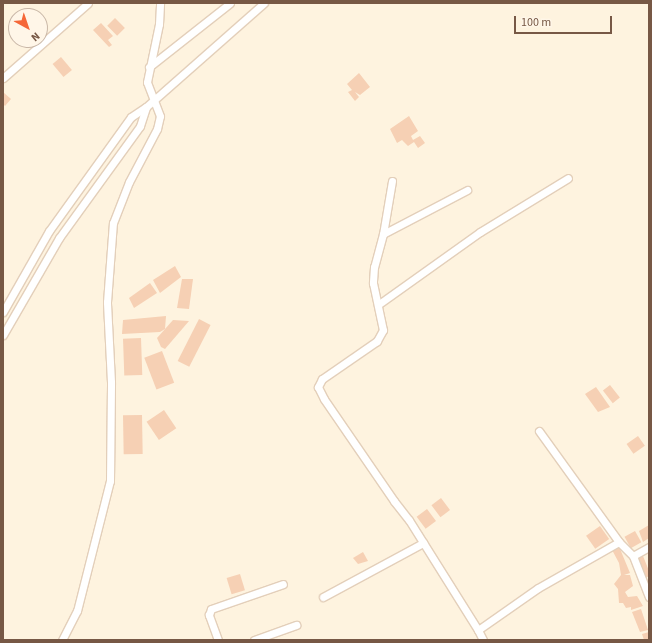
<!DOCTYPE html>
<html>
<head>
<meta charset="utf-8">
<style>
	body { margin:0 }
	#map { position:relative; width:652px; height:643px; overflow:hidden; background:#fef3df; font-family:"Source Sans 3",sans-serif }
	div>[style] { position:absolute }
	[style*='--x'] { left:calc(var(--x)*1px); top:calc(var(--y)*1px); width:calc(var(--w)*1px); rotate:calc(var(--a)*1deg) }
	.building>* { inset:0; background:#f6d0b4; transform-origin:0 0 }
	.roads { filter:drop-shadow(1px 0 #e3cfba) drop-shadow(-1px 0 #e3cfba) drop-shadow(0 1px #e3cfba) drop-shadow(0 -1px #e3cfba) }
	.minor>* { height:7px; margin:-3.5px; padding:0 3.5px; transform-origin:3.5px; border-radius:3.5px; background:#fff }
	span { translate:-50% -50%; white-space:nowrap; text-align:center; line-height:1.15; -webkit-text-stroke:3px #fff6e8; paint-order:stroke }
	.frame { position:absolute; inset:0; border:4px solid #775845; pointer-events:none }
	.north { position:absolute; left:8px; top:8px; width:40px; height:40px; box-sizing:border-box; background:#fff6e8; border:1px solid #c9b7a7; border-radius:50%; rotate:140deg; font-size:11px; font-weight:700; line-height:16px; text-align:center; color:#775845 }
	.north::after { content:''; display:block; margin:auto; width:14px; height:18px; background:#f56738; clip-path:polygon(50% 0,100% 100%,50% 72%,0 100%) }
	.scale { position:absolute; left:514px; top:16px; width:98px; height:18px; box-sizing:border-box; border:2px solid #775845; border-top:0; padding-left:5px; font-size:12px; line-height:14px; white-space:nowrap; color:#775845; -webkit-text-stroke:3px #fff6e8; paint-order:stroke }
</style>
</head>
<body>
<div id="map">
	<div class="building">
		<div style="left:115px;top:18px;width:14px;height:11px;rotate:45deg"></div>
		<div style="clip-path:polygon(101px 23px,113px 36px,108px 40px,112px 45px,109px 47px,93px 30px)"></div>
		<div style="left:61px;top:57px;width:17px;height:11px;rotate:50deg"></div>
		<div style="clip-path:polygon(359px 73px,370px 87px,360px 95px,355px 92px,359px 97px,355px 101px,348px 92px,352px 90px,347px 84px)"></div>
		<div style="clip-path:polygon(3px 92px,11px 99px,5px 106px,3px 104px)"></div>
		<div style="clip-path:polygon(409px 116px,418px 131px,411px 136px,413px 140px,420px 136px,425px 143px,418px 148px,414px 142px,408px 146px,402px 140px,397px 143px,390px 129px)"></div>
		<div style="clip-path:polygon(175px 266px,181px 277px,160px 293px,153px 280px)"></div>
		<div style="clip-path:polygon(182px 279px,193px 279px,189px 309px,177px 308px)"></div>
		<div style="clip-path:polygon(150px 283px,157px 293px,134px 308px,129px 298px)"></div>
		<div style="clip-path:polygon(166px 316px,165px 329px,160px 332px,122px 334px,123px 320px)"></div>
		<div style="left:199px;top:319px;width:13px;height:47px;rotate:27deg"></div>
		<div style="clip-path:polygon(173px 320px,189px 321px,165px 349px,161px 347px,157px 338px)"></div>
		<div style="left:141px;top:338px;width:37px;height:18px;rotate:88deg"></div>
		<div style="left:162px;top:351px;width:34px;height:19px;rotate:69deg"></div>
		<div style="left:610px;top:385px;width:16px;height:9px;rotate:52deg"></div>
		<div style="clip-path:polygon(596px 387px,610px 407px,598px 412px,585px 394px)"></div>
		<div style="left:164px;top:410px;width:22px;height:21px;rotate:56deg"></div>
		<div style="left:142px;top:415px;width:39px;height:19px;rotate:89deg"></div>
		<div style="left:638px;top:436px;width:12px;height:14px;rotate:55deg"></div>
		<div style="left:441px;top:498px;width:15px;height:12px;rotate:53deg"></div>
		<div style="left:427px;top:509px;width:15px;height:13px;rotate:53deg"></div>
		<div style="clip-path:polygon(649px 525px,649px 538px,643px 542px,639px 531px)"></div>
		<div style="left:600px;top:526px;width:16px;height:17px;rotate:55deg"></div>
		<div style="left:635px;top:531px;width:13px;height:12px;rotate:61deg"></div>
		<div style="clip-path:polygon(618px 544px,630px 573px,624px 575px,630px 575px,633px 586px,625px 592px,628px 597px,637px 596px,643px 606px,631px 610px,631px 607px,626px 608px,623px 603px,619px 603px,618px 589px,614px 584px,621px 575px,619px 563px,611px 548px)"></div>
		<div style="clip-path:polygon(363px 552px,368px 561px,358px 564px,353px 558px)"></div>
		<div style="clip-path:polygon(643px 556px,649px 571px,649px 576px,644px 579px,637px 558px)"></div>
		<div style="left:240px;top:574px;width:17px;height:14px;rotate:73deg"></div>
		<div style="clip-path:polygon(641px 609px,648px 630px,640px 632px,632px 612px)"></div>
		<div style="clip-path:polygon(649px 632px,649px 640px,644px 640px,642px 634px)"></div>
	</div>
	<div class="roads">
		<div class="minor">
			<div style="--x:149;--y:67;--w:103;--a:-38.3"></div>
			<div style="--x:3;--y:78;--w:113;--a:-41.4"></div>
			<div style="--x:392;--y:181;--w:54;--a:99.6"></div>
			<div style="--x:383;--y:234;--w:34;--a:105"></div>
			<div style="--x:374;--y:267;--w:16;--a:94"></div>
			<div style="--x:373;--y:283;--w:48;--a:78"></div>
			<div style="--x:383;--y:330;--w:13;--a:119"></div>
			<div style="--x:377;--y:341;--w:67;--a:145.4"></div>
			<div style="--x:322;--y:379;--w:9;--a:117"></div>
			<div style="--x:318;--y:387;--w:13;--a:63"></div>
			<div style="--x:324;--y:399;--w:124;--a:55.5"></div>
			<div style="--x:394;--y:501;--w:24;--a:52"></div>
			<div style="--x:409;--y:520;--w:130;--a:57.9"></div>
			<div style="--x:478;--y:630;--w:73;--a:-35"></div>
			<div style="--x:538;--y:588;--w:93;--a:-29.6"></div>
			<div style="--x:383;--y:234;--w:95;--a:-27.6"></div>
			<div style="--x:379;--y:304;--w:124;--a:-35.5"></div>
			<div style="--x:480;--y:232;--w:103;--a:-31.5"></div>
			<div style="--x:3;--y:312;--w:93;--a:-60.4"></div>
			<div style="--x:49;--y:231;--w:140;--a:-54.3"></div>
			<div style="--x:131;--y:117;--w:18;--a:-34"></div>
			<div style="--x:146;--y:107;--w:157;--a:-41.4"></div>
			<div style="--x:3;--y:335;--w:112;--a:-60"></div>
			<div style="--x:59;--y:238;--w:138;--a:-54.1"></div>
			<div style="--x:140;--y:126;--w:20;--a:-72"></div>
			<div style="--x:539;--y:431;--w:137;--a:54.2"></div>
			<div style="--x:619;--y:542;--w:20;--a:45"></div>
			<div style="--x:649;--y:547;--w:18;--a:151"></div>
			<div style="--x:633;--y:556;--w:44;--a:68.7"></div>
			<div style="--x:323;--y:597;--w:114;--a:-28.4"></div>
			<div style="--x:478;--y:630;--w:11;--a:63"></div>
			<div style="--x:62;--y:640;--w:33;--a:-63"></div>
			<div style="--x:77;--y:611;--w:134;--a:-75.8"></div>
			<div style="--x:110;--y:481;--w:99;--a:-89.4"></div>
			<div style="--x:111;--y:382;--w:80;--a:-92.9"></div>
			<div style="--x:107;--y:302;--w:79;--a:-85.7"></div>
			<div style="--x:113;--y:223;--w:44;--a:-68.7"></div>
			<div style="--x:129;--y:182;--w:60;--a:-62.2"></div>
			<div style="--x:157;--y:129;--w:13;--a:-77"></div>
			<div style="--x:160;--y:116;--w:36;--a:-111"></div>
			<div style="--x:147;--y:82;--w:59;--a:-78.3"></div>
			<div style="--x:159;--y:24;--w:21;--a:-87"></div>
			<div style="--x:218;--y:640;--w:27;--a:-110"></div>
			<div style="--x:209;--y:615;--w:6;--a:-72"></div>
			<div style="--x:211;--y:609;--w:76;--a:-19.1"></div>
			<div style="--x:254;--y:640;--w:45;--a:-19.7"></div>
		</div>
	</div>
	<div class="frame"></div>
	<div class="north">N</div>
	<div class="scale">100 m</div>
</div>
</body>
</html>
